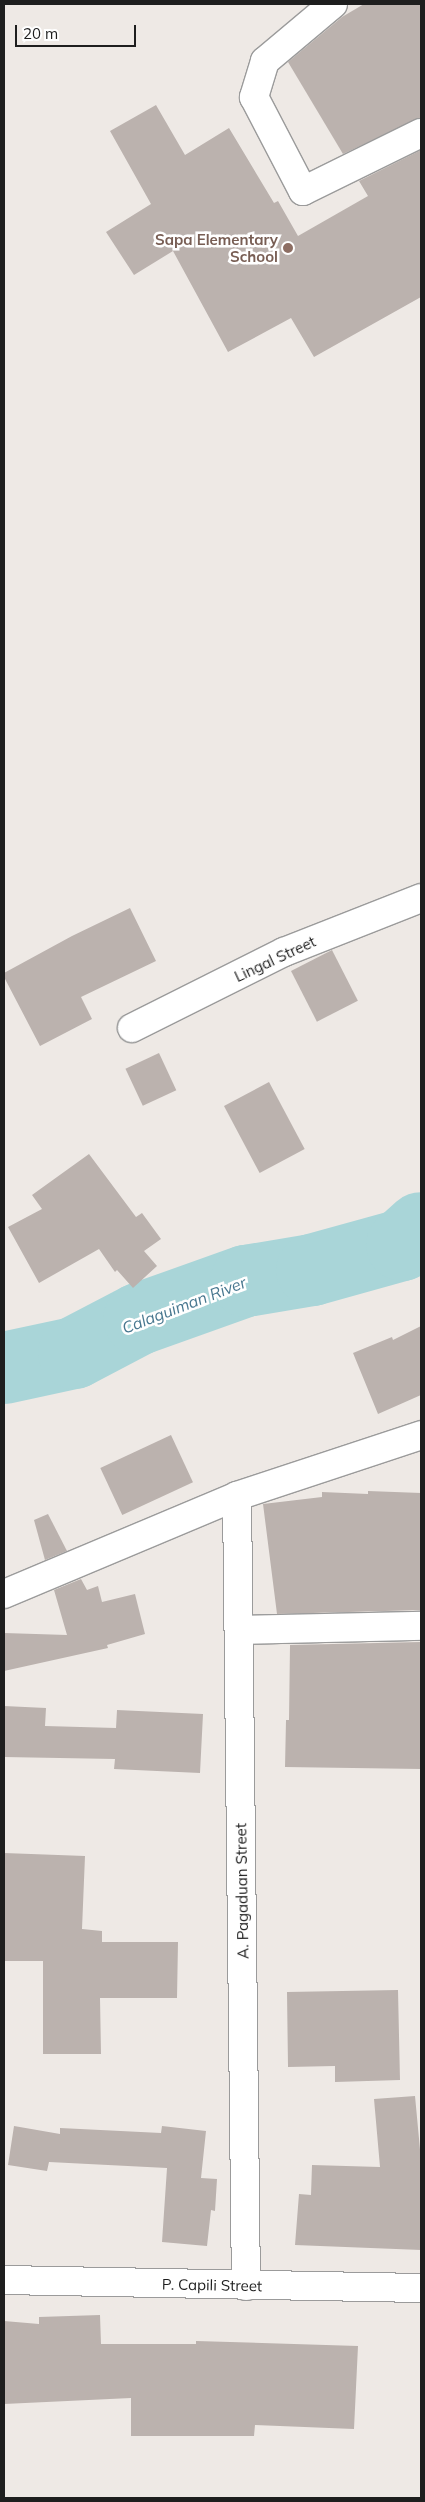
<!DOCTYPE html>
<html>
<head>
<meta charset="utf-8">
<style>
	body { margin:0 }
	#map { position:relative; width:425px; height:2502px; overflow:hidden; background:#eee9e5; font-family:Mulish,sans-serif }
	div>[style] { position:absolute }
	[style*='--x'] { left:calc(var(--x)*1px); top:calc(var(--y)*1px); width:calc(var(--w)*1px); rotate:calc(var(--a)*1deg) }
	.river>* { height:72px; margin:-36px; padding:0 36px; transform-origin:36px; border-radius:36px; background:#a9d5d8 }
	.building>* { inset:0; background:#bbb2ae; transform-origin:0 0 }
	.roads { filter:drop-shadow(1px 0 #9b9b9b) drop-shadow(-1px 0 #9b9b9b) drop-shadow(0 1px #9b9b9b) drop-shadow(0 -1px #9b9b9b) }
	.minor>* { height:28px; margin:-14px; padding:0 14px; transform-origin:14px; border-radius:14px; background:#fff }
	.dots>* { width:14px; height:14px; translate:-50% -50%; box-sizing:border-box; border:2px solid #fff; border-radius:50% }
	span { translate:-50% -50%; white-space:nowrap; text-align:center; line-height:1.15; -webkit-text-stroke:5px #fff; paint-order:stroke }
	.education-label { font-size:15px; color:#785e54; font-weight:700 }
	.right { translate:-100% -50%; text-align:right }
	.street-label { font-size:15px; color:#1e1e1e }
	.water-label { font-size:16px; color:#48778f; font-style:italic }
	.frame { position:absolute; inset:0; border:5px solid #1e1e1e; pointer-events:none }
	.scale { position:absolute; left:15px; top:25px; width:121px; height:22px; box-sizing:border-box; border:2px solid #1e1e1e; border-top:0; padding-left:6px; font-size:15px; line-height:18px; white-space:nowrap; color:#1e1e1e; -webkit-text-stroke:4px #fff; paint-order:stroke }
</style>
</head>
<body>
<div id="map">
	<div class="river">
		<div style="--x:4;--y:1368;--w:72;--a:-12.1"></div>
		<div style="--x:74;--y:1353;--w:73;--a:-27.6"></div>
		<div style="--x:139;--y:1319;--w:114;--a:-19.6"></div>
		<div style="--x:246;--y:1281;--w:67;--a:-9.5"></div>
		<div style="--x:312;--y:1270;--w:93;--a:-15.5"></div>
		<div style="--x:402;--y:1245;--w:25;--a:-42"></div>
	</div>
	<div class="building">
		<div style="clip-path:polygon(364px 4px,421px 4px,421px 118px,343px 154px,288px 62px,342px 17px)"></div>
		<div style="clip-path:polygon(156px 105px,185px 155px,229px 128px,274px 203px,278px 201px,298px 236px,368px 196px,359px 181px,421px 150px,421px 297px,314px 357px,291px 318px,228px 352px,173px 251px,134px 275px,106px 232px,151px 204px,110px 131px)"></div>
		<div style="clip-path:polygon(130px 908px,156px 961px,81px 997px,92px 1019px,40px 1046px,4px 977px,4px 973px,72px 936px)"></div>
		<div style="left:332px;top:950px;width:57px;height:46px;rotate:63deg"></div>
		<div style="left:159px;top:1053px;width:41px;height:37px;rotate:65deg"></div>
		<div style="left:269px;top:1082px;width:76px;height:51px;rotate:62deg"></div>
		<div style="clip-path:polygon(89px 1154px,136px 1217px,142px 1213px,161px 1239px,144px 1251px,157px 1266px,133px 1288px,117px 1270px,115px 1272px,99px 1249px,39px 1283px,8px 1227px,42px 1209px,32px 1195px)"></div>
		<div style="clip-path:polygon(421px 1326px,421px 1395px,378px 1414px,353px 1353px,392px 1337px,393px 1340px)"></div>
		<div style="left:171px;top:1435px;width:52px;height:78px;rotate:65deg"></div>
		<div style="clip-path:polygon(368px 1491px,421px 1493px,421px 1610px,277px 1614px,263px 1504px,322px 1497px,322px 1492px,368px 1494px)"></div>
		<div style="clip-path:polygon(48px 1514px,67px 1551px,45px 1560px,34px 1520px)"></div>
		<div style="clip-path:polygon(81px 1579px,87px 1590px,98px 1586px,102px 1602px,135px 1594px,145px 1634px,107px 1645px,108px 1648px,4px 1671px,4px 1633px,67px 1635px,54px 1590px)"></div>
		<div style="clip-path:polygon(421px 1642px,421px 1769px,285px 1767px,286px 1720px,289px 1720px,290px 1645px)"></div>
		<div style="clip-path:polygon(4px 1706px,46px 1708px,45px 1726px,116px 1728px,117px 1710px,203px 1714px,200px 1773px,114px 1769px,115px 1759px,4px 1757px)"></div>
		<div style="clip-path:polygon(4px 1853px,85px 1856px,82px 1929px,102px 1931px,102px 1942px,178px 1942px,177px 1998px,100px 1998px,101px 2054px,43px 2054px,43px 1961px,4px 1961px)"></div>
		<div style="clip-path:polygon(398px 1990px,400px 2080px,335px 2082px,335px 2066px,288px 2067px,287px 1992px)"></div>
		<div style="clip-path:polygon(415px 2096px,421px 2160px,421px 2250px,295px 2245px,299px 2194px,311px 2195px,312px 2165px,380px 2167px,374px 2099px)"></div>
		<div style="clip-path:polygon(14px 2126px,60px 2134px,60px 2128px,161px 2133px,162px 2126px,206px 2131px,201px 2178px,217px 2179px,215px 2211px,211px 2210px,207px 2246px,162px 2242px,167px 2168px,49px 2162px,47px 2171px,8px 2165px)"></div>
		<div style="clip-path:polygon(100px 2315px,101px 2344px,196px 2344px,196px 2341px,358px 2346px,354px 2429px,255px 2425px,254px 2436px,131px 2436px,131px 2398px,4px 2404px,4px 2321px,39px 2324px,39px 2317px)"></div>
	</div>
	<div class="roads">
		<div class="minor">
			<div style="--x:333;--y:4;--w:89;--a:140"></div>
			<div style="--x:265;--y:61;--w:38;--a:107"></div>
			<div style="--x:254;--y:97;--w:106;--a:62.5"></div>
			<div style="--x:303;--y:191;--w:131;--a:-26.2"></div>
			<div style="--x:132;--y:1028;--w:170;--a:-26.6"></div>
			<div style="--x:284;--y:952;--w:147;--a:-21.5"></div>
			<div style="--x:237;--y:1496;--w:790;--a:89.35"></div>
			<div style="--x:4;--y:1594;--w:253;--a:-22.8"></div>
			<div style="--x:237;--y:1496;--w:194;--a:-18.3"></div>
			<div style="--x:240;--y:1630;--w:181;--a:-1.3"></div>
			<div style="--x:4;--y:2280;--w:417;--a:1.1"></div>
		</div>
	</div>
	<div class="dots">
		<div style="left:288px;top:248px;background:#8d6e63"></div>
	</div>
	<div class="education-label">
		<span class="right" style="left:278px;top:248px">Sapa Elementary<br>School</span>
	</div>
	<div class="street-label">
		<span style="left:275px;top:959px;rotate:-25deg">Lingal Street</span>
		<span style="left:242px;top:1891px;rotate:-91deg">A. Pagaduan Street</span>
		<span style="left:212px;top:2285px;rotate:1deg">P. Capili Street</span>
	</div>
	<div class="water-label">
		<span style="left:184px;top:1305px;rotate:-21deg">Calaguiman River</span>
	</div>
	<div class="frame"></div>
	<div class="scale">20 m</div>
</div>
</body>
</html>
